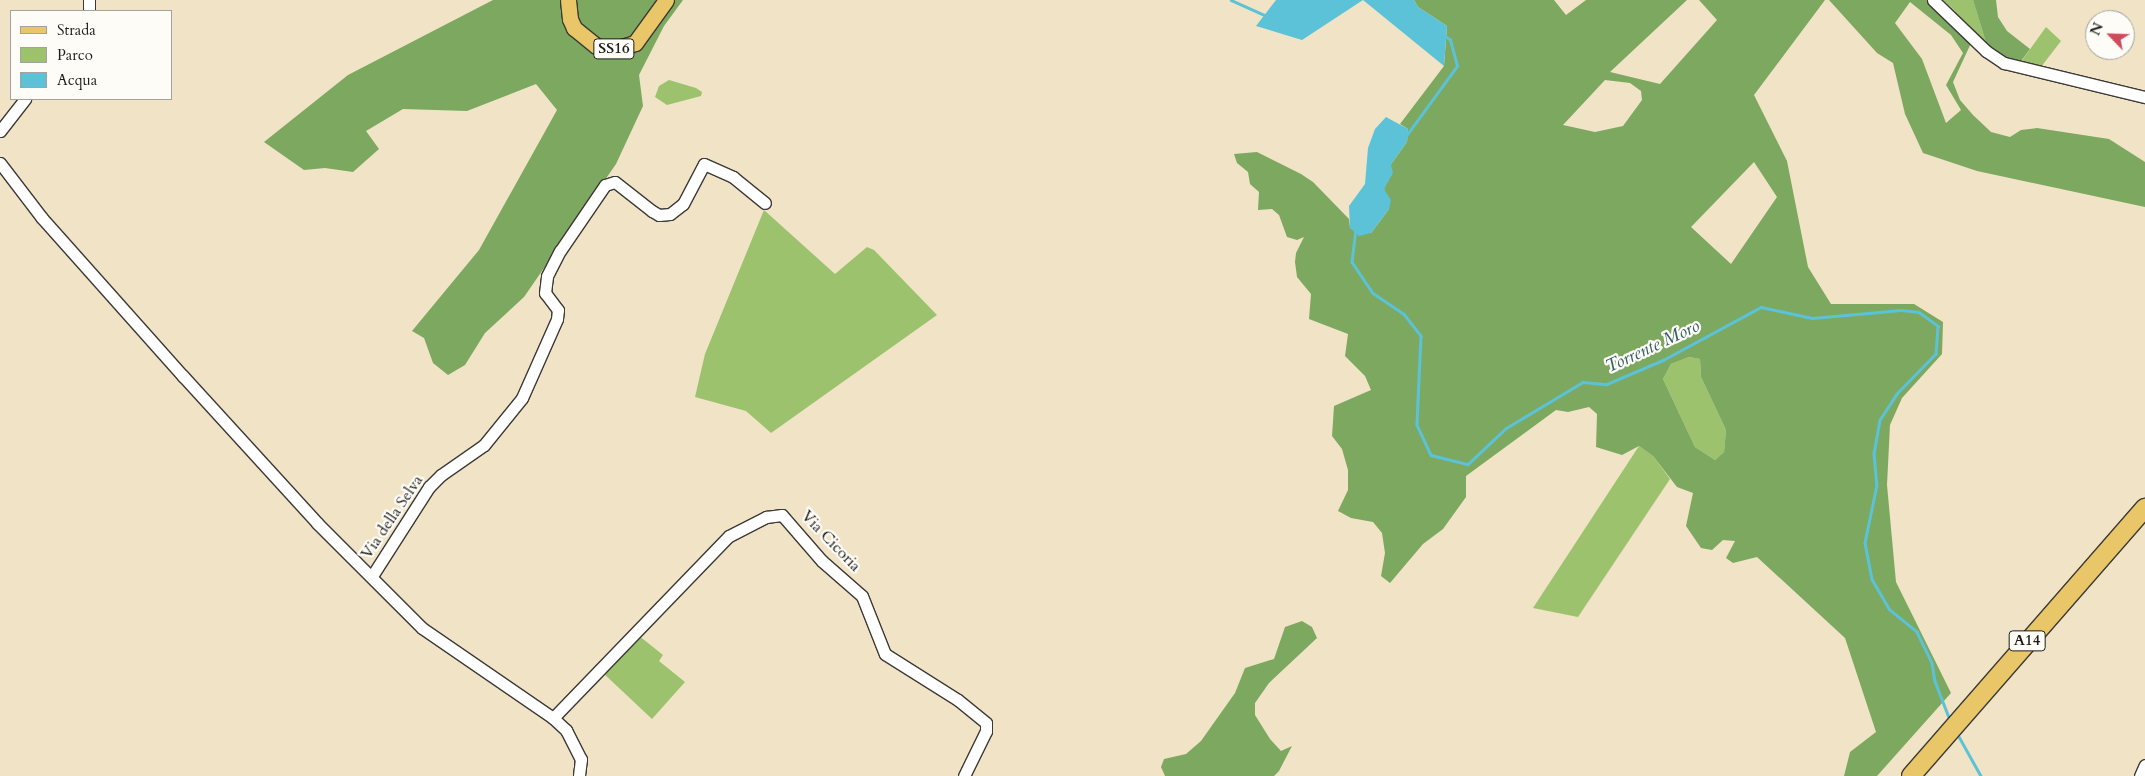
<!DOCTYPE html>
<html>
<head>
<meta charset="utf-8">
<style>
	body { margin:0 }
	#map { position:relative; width:2145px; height:776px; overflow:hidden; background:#f0e3c6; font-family:Cardo,serif }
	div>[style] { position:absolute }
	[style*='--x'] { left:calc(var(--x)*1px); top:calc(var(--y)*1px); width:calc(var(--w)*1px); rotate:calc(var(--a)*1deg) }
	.green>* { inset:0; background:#9cc26d }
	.forest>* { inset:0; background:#7da860 }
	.water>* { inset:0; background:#5bc2d8 }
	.stream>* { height:2.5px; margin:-1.25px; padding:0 1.25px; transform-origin:1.25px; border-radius:1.25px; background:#5bc2d8 }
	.roads { filter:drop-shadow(1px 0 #3c3a36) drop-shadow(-1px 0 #3c3a36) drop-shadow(0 1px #3c3a36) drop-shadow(0 -1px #3c3a36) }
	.minor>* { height:11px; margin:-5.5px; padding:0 5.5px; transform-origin:5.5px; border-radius:5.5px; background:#fff }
	.major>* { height:15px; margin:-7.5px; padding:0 7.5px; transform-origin:7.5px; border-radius:7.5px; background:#e9c769 }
	.highway>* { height:18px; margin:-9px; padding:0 9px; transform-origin:9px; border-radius:9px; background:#e9c769 }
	span { translate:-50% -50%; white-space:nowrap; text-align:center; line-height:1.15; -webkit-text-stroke:4.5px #fdfcf7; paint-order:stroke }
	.shield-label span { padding:1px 4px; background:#fdfcf7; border:1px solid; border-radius:4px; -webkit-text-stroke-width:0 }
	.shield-label { font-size:15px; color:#1c1c1c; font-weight:700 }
	.street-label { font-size:16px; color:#1c1c1c }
	.water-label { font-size:18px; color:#355e67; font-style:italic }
	.legend { position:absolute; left:10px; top:10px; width:162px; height:90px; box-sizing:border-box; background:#fdfcf7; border:1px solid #a3a29f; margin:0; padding:6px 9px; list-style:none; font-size:15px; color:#1c1c1c }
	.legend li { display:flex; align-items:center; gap:10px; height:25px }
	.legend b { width:25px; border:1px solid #a3a29f }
	.north { position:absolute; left:2085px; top:10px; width:50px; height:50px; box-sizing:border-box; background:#fdfcf7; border:1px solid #a3a29f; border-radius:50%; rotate:294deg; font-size:14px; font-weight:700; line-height:20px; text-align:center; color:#1c1c1c }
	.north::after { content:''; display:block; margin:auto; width:18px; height:22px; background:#d1495b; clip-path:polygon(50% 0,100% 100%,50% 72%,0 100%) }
</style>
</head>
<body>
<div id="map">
	<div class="green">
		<div style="clip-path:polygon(1943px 0,1973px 0,1988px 49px,1954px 10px)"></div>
		<div style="clip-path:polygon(2046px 27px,2061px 41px,2041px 67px,2021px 62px)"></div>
		<div style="clip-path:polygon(669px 80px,696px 88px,702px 92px,701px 96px,667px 105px,655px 97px,659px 86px)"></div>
		<div style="clip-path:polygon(764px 210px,835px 274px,867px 247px,874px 250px,937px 315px,771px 433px,746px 411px,695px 397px,705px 354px)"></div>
		<div style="clip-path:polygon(1689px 357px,1700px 359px,1701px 377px,1726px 430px,1724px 452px,1715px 460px,1695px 447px,1663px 379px,1671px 364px)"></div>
		<div style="clip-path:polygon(1639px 446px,1653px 456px,1670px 479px,1578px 617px,1533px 608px)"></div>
		<div style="clip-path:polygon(638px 635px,663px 655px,659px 661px,685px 682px,652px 719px,602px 672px)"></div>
	</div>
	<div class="forest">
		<div style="clip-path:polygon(493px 0,683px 0,664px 26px,639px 75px,643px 106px,616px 164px,524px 297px,485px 333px,465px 365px,448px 375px,433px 363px,424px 338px,412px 331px,479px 250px,557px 110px,536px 84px,467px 111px,403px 109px,366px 131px,379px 149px,353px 172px,325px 168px,304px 170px,264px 142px,348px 75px)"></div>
		<div style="clip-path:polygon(evenodd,1414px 0,1554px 0,1566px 15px,1586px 0,1687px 0,1610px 72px,1660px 84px,1717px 20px,1699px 0,1825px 0,1754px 95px,1787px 161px,1808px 267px,1831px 304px,1914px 304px,1943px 322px,1942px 354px,1902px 398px,1890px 425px,1887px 485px,1896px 582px,1951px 693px,1877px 776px,1844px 776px,1850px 752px,1876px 732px,1845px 638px,1757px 557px,1733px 563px,1726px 558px,1735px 541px,1723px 540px,1712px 550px,1701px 548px,1686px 526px,1693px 493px,1677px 487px,1653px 456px,1639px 446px,1622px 455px,1596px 447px,1597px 414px,1589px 407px,1568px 412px,1556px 410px,1466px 476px,1466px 497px,1443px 529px,1423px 544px,1390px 583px,1381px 576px,1385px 553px,1382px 533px,1373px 522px,1351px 518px,1338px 511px,1348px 490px,1348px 470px,1342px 449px,1332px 436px,1334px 406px,1371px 390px,1365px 376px,1345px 356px,1348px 334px,1309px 319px,1311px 294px,1297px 277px,1295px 262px,1296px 253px,1304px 237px,1297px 240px,1287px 237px,1279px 215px,1272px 209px,1258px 210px,1259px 192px,1250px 184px,1248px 172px,1237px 163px,1234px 154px,1257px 152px,1301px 174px,1313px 182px,1349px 219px,1350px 228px,1371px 233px,1389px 209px,1384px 189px,1391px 164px,1407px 142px,1408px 129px,1400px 124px,1444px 66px,1447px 26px,1418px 7px,1414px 0,1605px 80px,1630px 83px,1641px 91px,1642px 100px,1623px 126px,1595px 132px,1563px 125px,1605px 80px,1414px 0,1754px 162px,1777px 197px,1731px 264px,1691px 227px,1754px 162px,1414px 0,1689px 357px,1700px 359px,1701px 377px,1726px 430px,1724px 452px,1715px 460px,1695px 447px,1663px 379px,1671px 364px,1689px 357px)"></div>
		<div style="clip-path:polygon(evenodd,1829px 0,1928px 0,1972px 41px,1953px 82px,1960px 100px,1973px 115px,1991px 132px,2010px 137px,2021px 130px,2037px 128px,2109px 139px,2145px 162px,2145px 207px,1977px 171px,1923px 153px,1905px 114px,1893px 63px,1877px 53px,1829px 0,1910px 2px,1951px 35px,1963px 53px,1946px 85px,1961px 110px,1946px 123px,1922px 59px,1895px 23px,1910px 2px)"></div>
		<div style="clip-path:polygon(1973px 0,1996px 0,1998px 17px,2007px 31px,2030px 49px,2019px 64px,1988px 49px)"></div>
		<div style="clip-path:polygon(1302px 621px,1312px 627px,1317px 638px,1269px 683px,1255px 703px,1255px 715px,1270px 739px,1281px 751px,1292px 746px,1279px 771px,1274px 776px,1165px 776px,1161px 767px,1164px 759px,1186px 754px,1201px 741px,1235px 693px,1245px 668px,1274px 659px,1285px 627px)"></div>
	</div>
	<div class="water">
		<div style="clip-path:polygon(1276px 0,1363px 0,1302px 40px,1256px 26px)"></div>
		<div style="clip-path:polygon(1363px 0,1414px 0,1418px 7px,1447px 26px,1444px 66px)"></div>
		<div style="clip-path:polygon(1386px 117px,1408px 129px,1407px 142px,1391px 164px,1393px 173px,1384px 189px,1391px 200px,1389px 209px,1371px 233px,1359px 236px,1350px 228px,1349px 206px,1365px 184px,1368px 148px,1375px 129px)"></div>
	</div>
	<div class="stream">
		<div style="--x:1231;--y:0;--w:36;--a:24"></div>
		<div style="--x:1406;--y:136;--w:87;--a:-53.9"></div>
		<div style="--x:1457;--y:66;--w:27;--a:-105"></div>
		<div style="--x:1450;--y:40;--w:9;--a:-144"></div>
		<div style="--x:1356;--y:229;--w:33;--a:97"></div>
		<div style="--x:1352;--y:262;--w:37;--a:56"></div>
		<div style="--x:1373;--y:293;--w:37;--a:34"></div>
		<div style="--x:1404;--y:314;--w:28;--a:52"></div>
		<div style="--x:1421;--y:336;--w:89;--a:92.6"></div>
		<div style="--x:1417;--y:425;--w:33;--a:65"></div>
		<div style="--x:1431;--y:455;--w:38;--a:14"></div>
		<div style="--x:1468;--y:464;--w:52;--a:-43.5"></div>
		<div style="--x:1506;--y:428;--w:90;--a:-30.9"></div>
		<div style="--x:1583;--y:382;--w:24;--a:5"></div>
		<div style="--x:1607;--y:384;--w:61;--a:-23.2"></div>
		<div style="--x:1663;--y:360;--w:111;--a:-28.4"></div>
		<div style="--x:1761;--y:307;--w:52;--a:12.2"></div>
		<div style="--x:1812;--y:318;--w:89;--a:-5.1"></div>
		<div style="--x:1901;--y:310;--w:18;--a:6"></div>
		<div style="--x:1919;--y:312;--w:24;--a:36"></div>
		<div style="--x:1938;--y:326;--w:28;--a:94"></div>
		<div style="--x:1936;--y:354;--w:56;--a:134.3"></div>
		<div style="--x:1897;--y:394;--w:31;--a:123"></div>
		<div style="--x:1880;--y:420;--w:34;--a:100"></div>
		<div style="--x:1874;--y:453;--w:32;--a:85"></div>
		<div style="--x:1877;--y:485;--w:59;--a:101.7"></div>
		<div style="--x:1865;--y:543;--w:37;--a:79"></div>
		<div style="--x:1872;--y:579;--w:34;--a:60"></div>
		<div style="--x:1889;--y:609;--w:36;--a:39"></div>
		<div style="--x:1917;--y:632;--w:34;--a:64"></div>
		<div style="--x:1932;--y:663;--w:18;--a:81"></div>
		<div style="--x:1935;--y:681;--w:42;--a:69"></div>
		<div style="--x:1957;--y:733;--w:49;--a:60.8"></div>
	</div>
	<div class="roads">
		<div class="minor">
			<div style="--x:89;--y:0;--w:11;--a:90"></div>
			<div style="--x:1933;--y:0;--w:74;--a:43.9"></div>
			<div style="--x:1986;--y:51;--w:22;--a:34"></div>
			<div style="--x:2004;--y:63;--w:145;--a:13.6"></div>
			<div style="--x:0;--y:131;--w:41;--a:-52"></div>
			<div style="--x:0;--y:163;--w:69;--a:52.6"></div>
			<div style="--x:42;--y:218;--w:212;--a:48.3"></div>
			<div style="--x:183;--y:376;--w:199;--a:47.6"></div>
			<div style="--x:317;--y:523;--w:148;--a:45"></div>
			<div style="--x:422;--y:628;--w:159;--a:34.5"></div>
			<div style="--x:553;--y:718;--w:18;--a:43"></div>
			<div style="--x:566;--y:730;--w:33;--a:63"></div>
			<div style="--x:581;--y:759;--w:17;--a:97"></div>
			<div style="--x:372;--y:576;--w:106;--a:-57.4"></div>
			<div style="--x:429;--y:487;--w:17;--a:-45"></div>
			<div style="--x:441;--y:475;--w:52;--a:-34.9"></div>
			<div style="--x:484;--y:445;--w:60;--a:-51"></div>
			<div style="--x:522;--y:398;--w:86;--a:-66.1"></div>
			<div style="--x:557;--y:319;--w:9;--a:-84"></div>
			<div style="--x:558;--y:310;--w:21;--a:-127"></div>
			<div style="--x:545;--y:293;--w:17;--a:-83"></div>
			<div style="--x:547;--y:276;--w:28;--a:-63"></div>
			<div style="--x:560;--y:251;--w:80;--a:-55.7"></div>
			<div style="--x:605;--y:185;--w:10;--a:-17"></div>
			<div style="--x:615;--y:182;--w:47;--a:38.1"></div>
			<div style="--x:652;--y:211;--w:8;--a:30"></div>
			<div style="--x:659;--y:215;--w:11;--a:-5"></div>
			<div style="--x:670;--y:214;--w:16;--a:-38"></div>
			<div style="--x:683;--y:204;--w:45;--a:-62.3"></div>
			<div style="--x:704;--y:164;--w:32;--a:24"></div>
			<div style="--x:733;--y:177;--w:41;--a:39.1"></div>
			<div style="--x:553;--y:718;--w:253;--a:-46"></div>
			<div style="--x:729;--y:536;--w:42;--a:-27.2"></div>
			<div style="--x:766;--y:517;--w:16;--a:-7"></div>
			<div style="--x:782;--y:515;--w:61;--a:49"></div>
			<div style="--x:822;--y:561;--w:53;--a:41.2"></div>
			<div style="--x:862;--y:596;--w:62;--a:68.4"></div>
			<div style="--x:885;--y:654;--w:86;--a:32.2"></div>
			<div style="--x:958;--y:700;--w:36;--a:39"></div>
			<div style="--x:986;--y:723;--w:8;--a:90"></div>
			<div style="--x:986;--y:731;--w:50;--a:116.1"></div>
			<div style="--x:2140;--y:776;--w:12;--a:-66"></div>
		</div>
		<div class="major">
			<div style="--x:568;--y:0;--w:19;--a:84"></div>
			<div style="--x:570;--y:19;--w:10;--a:66"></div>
			<div style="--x:574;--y:28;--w:28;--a:39"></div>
			<div style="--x:596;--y:46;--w:16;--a:14"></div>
			<div style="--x:612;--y:50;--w:24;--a:-17"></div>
			<div style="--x:635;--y:43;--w:53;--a:-54.2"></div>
		</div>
		<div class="highway">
			<div style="--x:1911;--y:776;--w:356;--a:-48.9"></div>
		</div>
	</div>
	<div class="shield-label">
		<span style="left:614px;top:49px">SS16</span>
		<span style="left:2027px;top:641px">A14</span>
	</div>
	<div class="street-label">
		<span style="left:392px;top:517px;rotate:-56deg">Via della Selva</span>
		<span style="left:831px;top:541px;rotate:46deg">Via Cicoria</span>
	</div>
	<div class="water-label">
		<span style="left:1653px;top:347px;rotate:-25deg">Torrente Moro</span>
	</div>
	<ul class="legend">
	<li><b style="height:6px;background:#e9c769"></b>Strada</li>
	<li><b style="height:14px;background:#9cc26d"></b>Parco</li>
	<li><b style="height:14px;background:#5bc2d8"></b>Acqua</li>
	</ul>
	<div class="north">N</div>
</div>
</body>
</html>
